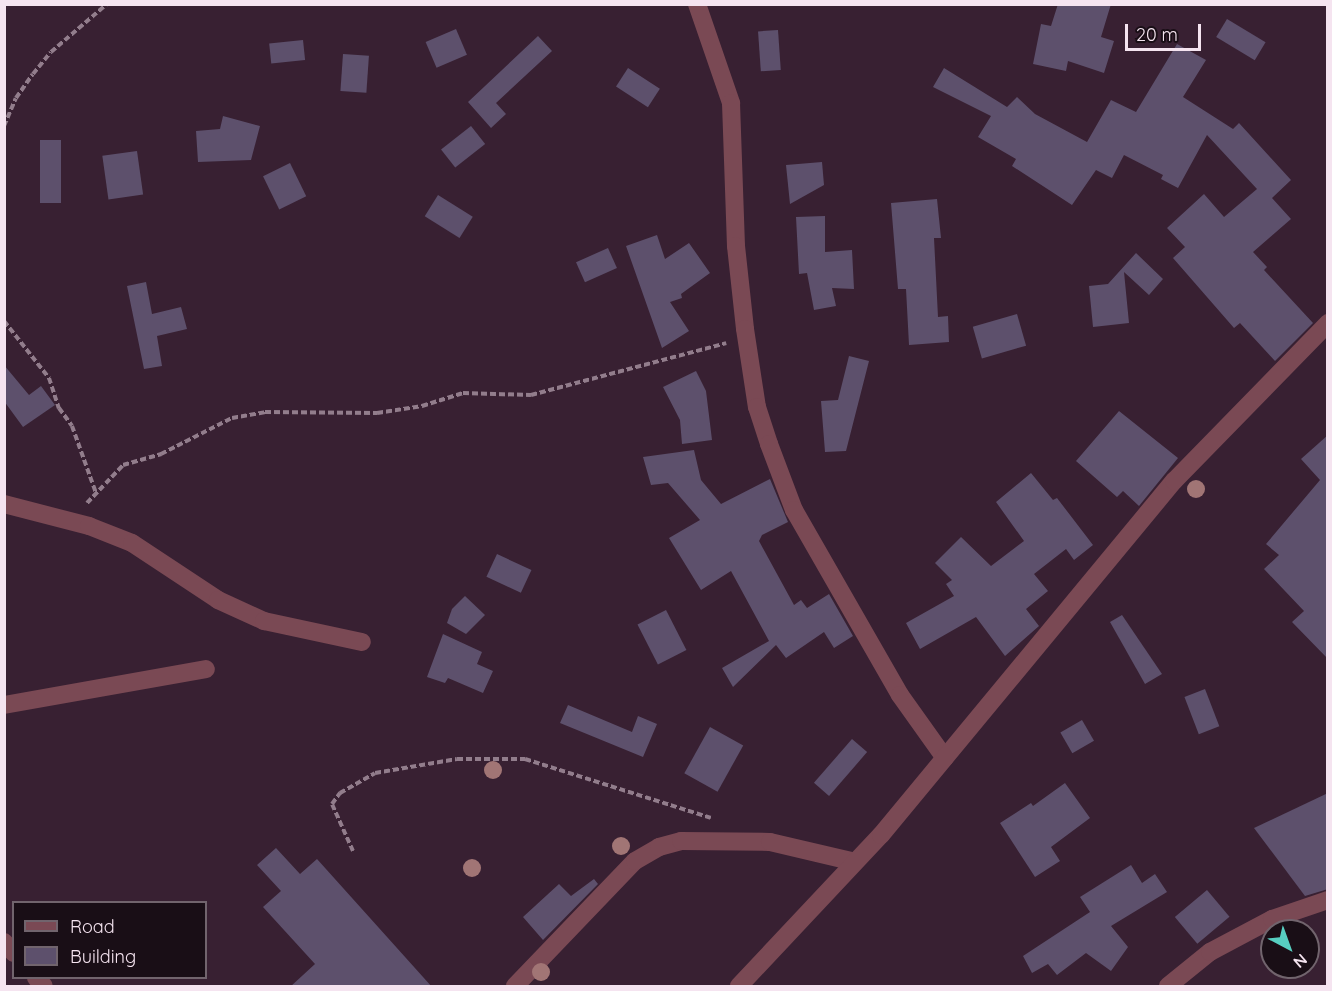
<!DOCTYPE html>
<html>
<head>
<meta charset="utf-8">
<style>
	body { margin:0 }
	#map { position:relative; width:1332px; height:991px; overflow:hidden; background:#382032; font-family:Quicksand,sans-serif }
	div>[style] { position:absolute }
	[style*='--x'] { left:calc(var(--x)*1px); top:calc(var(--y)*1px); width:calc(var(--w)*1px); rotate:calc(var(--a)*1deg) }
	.building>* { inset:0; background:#5d506c; transform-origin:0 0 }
	.path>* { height:4px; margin-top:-2px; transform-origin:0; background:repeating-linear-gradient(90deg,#927d8c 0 6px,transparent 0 9px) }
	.minor>* { height:18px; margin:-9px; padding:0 9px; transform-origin:9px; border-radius:9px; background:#7a4954 }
	.trees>* { width:18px; height:18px; margin:-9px; border-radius:50%; background:#a17575 }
	span { translate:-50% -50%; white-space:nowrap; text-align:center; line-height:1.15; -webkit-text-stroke:5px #190e16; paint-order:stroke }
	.frame { position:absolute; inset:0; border:6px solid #f5e4f0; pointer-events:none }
	.legend { position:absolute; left:12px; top:901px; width:195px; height:78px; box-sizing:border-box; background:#190e16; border:2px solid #71646d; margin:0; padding:8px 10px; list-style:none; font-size:18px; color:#f5e4f0 }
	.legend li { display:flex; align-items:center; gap:12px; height:30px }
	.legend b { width:30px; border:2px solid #71646d }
	.north { position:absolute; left:1260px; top:919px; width:60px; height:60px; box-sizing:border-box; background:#190e16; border:2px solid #71646d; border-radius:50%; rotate:139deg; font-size:16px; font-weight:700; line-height:24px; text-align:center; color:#f5e4f0 }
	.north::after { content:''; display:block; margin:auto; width:21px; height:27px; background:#57cec1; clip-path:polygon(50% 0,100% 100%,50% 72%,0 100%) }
	.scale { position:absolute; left:1125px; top:24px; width:76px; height:27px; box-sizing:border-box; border:3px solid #f5e4f0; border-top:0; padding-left:8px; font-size:18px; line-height:21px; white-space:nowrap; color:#f5e4f0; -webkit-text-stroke:4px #190e16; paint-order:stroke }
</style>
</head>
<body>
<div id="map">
	<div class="building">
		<div style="clip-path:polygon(1058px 4px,1111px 4px,1101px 37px,1114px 41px,1104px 73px,1068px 61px,1066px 71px,1033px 64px,1041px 24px,1051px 26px)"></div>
		<div style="left:1227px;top:19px;width:45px;height:21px;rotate:31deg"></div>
		<div style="left:456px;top:29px;width:28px;height:33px;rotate:67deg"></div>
		<div style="left:778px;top:30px;width:40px;height:20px;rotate:86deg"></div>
		<div style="clip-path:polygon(538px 36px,552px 51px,496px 103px,506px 114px,491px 128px,468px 102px)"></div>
		<div style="left:303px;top:40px;width:20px;height:34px;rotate:84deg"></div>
		<div style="clip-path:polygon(1177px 44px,1206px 60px,1183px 97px,1233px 129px,1239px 123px,1291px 180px,1272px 198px,1291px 219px,1253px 252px,1267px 267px,1264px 270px,1313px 323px,1275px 361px,1240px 323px,1234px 328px,1173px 258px,1185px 247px,1167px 228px,1204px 194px,1224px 217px,1257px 189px,1207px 135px,1178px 188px,1161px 179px,1163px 175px,1124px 155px,1112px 178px,1096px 170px,1072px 205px,1012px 166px,1016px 159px,978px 137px,991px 116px,933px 87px,944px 68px,1007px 107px,1017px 97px,1035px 114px,1087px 142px,1111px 100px,1136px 112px)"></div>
		<div style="left:343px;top:54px;width:26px;height:37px;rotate:4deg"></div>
		<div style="left:628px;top:68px;width:38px;height:22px;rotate:33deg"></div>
		<div style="clip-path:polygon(223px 116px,260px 126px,251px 160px,198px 162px,196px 131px,220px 129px)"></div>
		<div style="left:471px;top:126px;width:23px;height:38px;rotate:52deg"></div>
		<div style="left:40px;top:140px;width:21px;height:63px"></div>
		<div style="left:137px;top:151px;width:44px;height:35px;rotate:82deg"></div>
		<div style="clip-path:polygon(822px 162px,824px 185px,790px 204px,786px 165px)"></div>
		<div style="left:290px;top:163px;width:37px;height:30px;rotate:64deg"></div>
		<div style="left:438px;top:195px;width:41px;height:25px;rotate:32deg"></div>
		<div style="clip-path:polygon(937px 199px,941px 238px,934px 238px,938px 317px,948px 316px,949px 342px,909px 345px,906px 289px,898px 289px,891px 203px)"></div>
		<div style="clip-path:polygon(825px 216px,825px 252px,852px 250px,854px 289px,832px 288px,836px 306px,814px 310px,807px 273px,799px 274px,796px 217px)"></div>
		<div style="clip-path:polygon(657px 235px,665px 259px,689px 243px,710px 273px,681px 294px,682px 298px,670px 302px,689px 331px,662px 348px,626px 246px)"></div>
		<div style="left:608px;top:248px;width:22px;height:35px;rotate:66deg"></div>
		<div style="clip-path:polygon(1136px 253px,1163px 279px,1149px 295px,1124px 272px,1129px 323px,1093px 327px,1089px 286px,1108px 284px)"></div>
		<div style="clip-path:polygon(146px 282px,152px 314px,181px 307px,187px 329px,157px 336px,162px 366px,144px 369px,127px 286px)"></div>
		<div style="left:1017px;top:314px;width:33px;height:46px;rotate:74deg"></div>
		<div style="clip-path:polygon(849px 356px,869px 361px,846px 451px,825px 452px,821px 401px,838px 400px)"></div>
		<div style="clip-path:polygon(4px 365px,29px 395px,41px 386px,55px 405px,23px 427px,4px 401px)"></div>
		<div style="clip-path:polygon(696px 371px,706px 391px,712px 440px,682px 444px,680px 420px,663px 387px)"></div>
		<div style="clip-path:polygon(1119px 411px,1178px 458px,1139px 506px,1123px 491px,1117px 497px,1076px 461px)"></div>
		<div style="clip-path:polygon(1328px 435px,1328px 659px,1292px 622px,1304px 611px,1264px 569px,1279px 555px,1266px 544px,1320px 480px,1301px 459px)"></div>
		<div style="clip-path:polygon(694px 450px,701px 480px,721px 504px,770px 479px,788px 522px,762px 535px,759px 541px,794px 605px,801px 600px,807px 608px,829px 594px,853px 636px,834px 648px,824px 632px,786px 658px,776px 645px,733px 687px,722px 668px,769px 641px,731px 571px,701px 590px,669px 538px,700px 520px,668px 483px,651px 485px,643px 457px)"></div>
		<div style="clip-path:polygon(1031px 473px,1053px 500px,1057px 498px,1093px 545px,1074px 560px,1066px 549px,1034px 574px,1048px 591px,1026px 609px,1039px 626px,1005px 656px,976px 617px,920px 649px,906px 623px,954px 596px,946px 584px,952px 580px,935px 563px,961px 537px,991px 566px,1024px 541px,996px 502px)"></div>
		<div style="left:497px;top:554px;width:38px;height:25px;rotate:25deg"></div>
		<div style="clip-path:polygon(465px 596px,485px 615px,466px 634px,447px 623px,452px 609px)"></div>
		<div style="left:666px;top:610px;width:45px;height:32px;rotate:63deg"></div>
		<div style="clip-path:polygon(1122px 615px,1162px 674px,1145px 684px,1110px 622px)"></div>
		<div style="clip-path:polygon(443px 634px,482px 652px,477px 664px,493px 671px,483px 693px,448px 678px,445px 683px,427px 677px)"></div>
		<div style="left:1205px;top:689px;width:40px;height:22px;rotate:69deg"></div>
		<div style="clip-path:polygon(568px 705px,632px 732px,638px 716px,657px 724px,643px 757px,560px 723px)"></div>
		<div style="left:1082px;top:720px;width:24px;height:25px;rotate:60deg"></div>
		<div style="left:710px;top:727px;width:38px;height:53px;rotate:29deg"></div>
		<div style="left:852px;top:739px;width:20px;height:58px;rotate:41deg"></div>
		<div style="clip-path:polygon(1065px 783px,1090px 818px,1051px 847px,1060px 861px,1035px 877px,1000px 823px,1031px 803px,1033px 806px)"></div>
		<div style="clip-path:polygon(1328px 793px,1328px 889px,1305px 896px,1254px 828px)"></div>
		<div style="clip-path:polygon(276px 848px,300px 874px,317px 859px,432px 987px,290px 987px,315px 964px,263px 907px,281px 891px,257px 865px)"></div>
		<div style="clip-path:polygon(1131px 865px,1142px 883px,1155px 874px,1167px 892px,1111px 926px,1128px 947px,1111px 971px,1086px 953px,1057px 975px,1048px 964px,1032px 973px,1023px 956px,1090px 912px,1080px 897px)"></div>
		<div style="clip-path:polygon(594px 879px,598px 884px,543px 940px,523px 917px,559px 884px,571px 896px)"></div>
		<div style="left:1207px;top:890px;width:35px;height:42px;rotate:50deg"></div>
	</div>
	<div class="path">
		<div style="--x:4;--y:126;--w:30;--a:-67"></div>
		<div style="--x:16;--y:98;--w:29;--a:-55"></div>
		<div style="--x:33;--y:74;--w:28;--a:-51"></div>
		<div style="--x:51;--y:52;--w:74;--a:-40.6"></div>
		<div style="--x:4;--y:321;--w:73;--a:51.7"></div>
		<div style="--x:49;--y:378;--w:32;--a:72"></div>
		<div style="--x:59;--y:408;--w:22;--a:54"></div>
		<div style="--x:72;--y:426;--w:71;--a:70.3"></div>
		<div style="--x:87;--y:503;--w:52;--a:-46.5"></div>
		<div style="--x:123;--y:465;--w:40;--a:-16"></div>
		<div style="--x:161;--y:454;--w:80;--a:-26.9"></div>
		<div style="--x:232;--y:418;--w:34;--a:-10"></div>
		<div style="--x:265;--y:412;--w:112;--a:0.5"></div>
		<div style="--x:377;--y:413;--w:46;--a:-8.8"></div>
		<div style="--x:422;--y:406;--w:43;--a:-17.6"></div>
		<div style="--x:463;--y:393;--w:68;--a:1.7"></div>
		<div style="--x:531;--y:395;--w:202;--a:-14.9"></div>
		<div style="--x:353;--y:851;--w:51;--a:-114.1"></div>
		<div style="--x:332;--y:804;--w:14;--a:-54"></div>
		<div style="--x:340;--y:793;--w:40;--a:-29.7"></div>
		<div style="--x:375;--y:773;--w:83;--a:-9.7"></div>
		<div style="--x:457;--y:759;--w:68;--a:0"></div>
		<div style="--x:525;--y:759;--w:195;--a:17.6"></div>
	</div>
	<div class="minor">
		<div style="--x:697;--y:4;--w:105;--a:71"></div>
		<div style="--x:731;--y:103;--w:143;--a:88"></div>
		<div style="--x:736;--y:246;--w:83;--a:83.8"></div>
		<div style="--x:745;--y:329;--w:79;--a:81.3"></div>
		<div style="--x:757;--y:407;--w:39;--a:72"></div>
		<div style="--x:769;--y:444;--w:71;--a:69.3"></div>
		<div style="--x:794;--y:510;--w:213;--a:60.2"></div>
		<div style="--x:900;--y:695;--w:77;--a:54.5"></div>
		<div style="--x:4;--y:504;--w:88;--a:14.5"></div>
		<div style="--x:89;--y:526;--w:46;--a:21.6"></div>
		<div style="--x:132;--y:543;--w:103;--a:33.5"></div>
		<div style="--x:218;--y:600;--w:51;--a:24.5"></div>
		<div style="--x:264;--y:621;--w:100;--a:12.1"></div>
		<div style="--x:4;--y:705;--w:205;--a:-10.1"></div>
		<div style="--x:4;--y:942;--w:15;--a:48"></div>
		<div style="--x:36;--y:978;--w:11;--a:45"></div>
		<div style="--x:515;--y:986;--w:173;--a:-46.2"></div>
		<div style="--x:635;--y:861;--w:28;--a:-30"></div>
		<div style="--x:659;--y:847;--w:23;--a:-15"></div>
		<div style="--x:681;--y:841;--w:89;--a:0.6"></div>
		<div style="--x:770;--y:842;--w:87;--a:13.2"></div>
		<div style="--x:739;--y:986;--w:207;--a:-46.8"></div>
		<div style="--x:881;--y:835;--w:460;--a:-50.4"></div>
		<div style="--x:1174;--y:481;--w:221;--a:-45.7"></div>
		<div style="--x:1168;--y:986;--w:54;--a:-39"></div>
		<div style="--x:1210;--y:952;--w:70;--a:-28"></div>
		<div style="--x:1272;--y:919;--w:59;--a:-18.7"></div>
	</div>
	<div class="trees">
		<div style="left:1196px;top:489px"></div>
		<div style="left:493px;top:770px"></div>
		<div style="left:621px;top:846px"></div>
		<div style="left:472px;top:868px"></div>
		<div style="left:541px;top:972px"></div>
	</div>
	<div class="frame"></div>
	<ul class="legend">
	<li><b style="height:8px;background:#7a4954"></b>Road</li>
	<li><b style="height:16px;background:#5d506c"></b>Building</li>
	</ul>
	<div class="north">N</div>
	<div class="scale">20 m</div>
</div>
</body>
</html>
